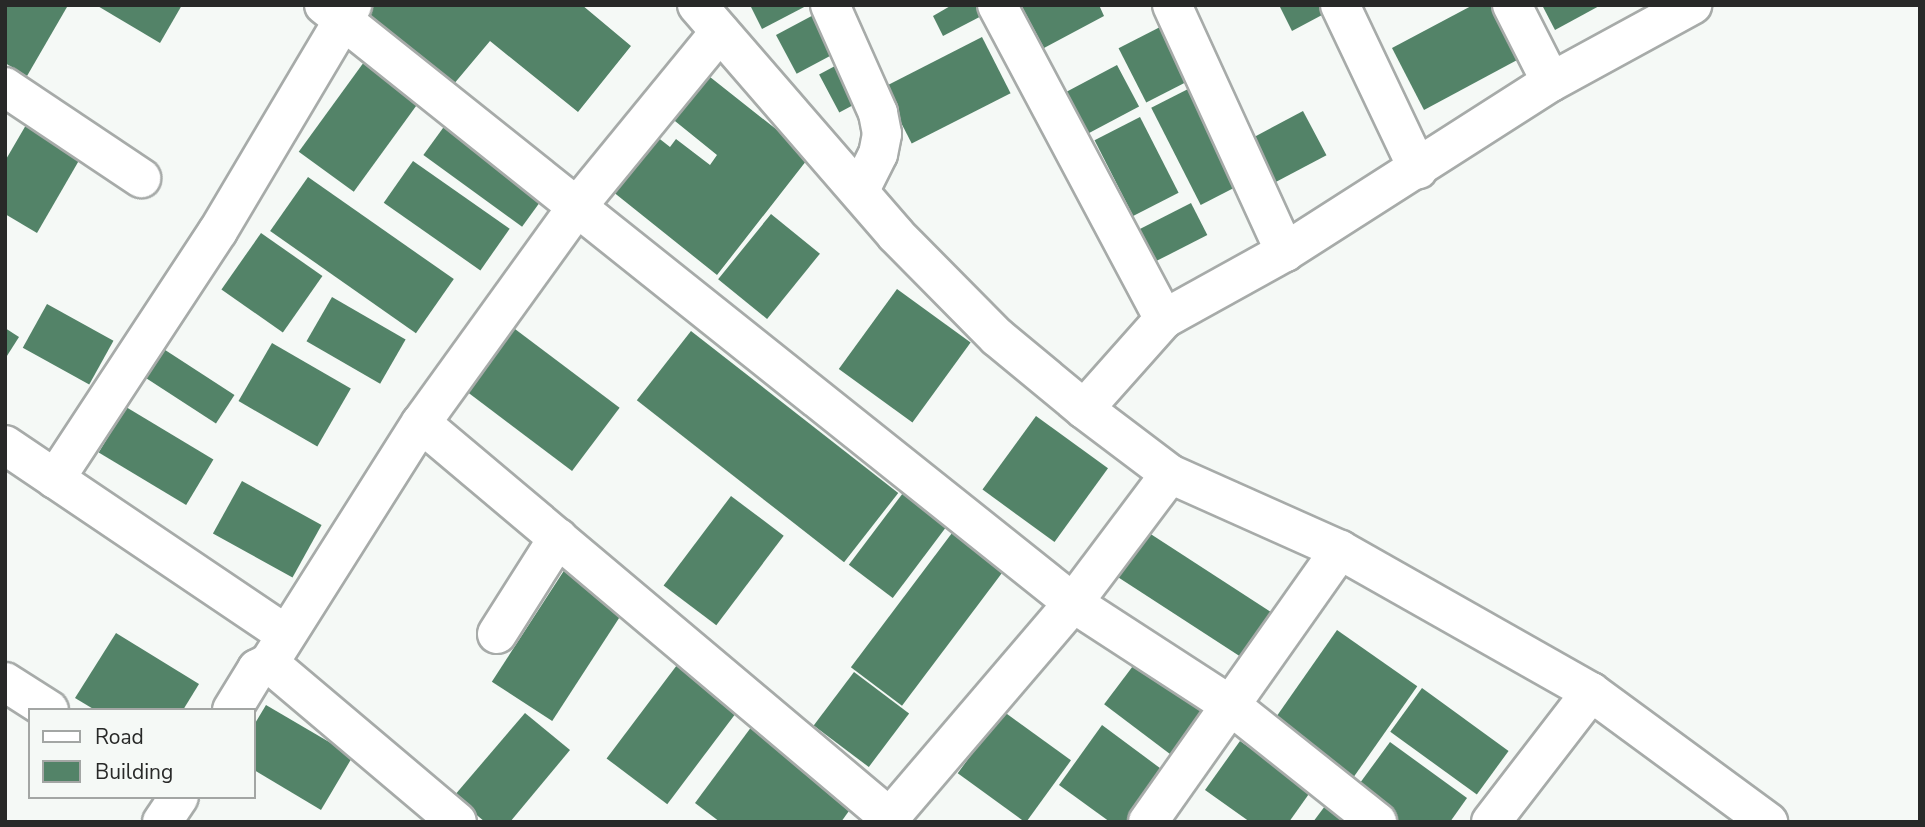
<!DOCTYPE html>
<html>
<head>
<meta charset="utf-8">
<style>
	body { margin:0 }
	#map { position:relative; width:1925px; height:827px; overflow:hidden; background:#f5f9f6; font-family:"Nunito Sans",sans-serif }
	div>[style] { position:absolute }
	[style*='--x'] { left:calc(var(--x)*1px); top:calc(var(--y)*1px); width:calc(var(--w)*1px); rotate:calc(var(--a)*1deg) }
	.building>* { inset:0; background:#538368; transform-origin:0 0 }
	.roads { filter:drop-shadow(2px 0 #a7aba9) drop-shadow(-2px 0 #a7aba9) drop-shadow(0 2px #a7aba9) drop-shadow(0 -2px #a7aba9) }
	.minor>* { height:38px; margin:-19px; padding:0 19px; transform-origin:19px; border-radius:19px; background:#fff }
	span { translate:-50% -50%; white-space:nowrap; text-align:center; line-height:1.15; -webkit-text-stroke:5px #f5f9f6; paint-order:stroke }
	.frame { position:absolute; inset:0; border:7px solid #282928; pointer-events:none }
	.legend { position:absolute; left:28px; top:708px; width:228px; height:91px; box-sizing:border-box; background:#f5f9f6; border:2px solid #a3a6a4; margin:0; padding:9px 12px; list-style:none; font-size:21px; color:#282928 }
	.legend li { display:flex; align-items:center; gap:14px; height:35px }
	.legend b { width:35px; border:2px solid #a3a6a4 }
</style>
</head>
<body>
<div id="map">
	<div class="building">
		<div style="clip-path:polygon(5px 5px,67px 7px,27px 76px,5px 63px)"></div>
		<div style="clip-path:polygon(96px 5px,182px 5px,160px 43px)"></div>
		<div style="clip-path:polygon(372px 5px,582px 5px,631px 46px,578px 112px,490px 41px,453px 85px,365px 14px)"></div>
		<div style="clip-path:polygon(750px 5px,808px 5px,762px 29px)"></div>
		<div style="clip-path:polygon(952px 5px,989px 5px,991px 11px,943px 36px,933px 16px)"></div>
		<div style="clip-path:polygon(1021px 5px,1099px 5px,1104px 16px,1044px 48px)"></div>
		<div style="clip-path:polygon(1279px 5px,1336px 5px,1337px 7px,1292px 31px)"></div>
		<div style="clip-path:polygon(1473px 5px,1507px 5px,1532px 52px,1424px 110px,1392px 48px)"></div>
		<div style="clip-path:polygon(1542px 5px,1601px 5px,1555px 30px)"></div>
		<div style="left:821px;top:11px;width:44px;height:51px;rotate:62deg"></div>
		<div style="left:1164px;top:25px;width:61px;height:51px;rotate:63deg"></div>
		<div style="left:982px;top:37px;width:63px;height:111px;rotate:63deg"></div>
		<div style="left:850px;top:58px;width:43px;height:35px;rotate:62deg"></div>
		<div style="left:364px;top:62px;width:68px;height:111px;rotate:36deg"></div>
		<div style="left:1117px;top:65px;width:47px;height:63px;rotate:62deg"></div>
		<div style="clip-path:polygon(705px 73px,810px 156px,717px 275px,612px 191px,656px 136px,670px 147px,676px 139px,710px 165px,717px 155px,670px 117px)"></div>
		<div style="left:1194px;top:86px;width:109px;height:48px;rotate:63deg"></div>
		<div style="left:1303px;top:111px;width:50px;height:59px;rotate:62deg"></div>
		<div style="left:451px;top:117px;width:122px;height:47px;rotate:36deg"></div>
		<div style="left:1140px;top:117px;width:85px;height:51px;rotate:63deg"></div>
		<div style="clip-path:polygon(26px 125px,81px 157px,37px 233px,5px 214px,5px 161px)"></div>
		<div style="left:413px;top:161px;width:118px;height:51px;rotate:35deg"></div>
		<div style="left:308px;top:177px;width:178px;height:66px;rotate:35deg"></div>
		<div style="left:1191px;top:203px;width:36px;height:59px;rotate:63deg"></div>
		<div style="left:771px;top:214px;width:63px;height:84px;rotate:39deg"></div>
		<div style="left:261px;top:233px;width:75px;height:69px;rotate:35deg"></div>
		<div style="left:897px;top:289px;width:91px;height:99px;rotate:36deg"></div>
		<div style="left:332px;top:297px;width:85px;height:51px;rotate:30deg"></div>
		<div style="left:47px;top:304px;width:76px;height:50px;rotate:29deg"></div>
		<div style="left:503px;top:320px;width:146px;height:79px;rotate:37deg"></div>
		<div style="clip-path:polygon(5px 328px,19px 337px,5px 359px)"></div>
		<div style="left:691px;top:331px;width:263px;height:88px;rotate:38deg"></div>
		<div style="left:272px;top:343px;width:91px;height:67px;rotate:30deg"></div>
		<div style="left:159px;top:346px;width:90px;height:34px;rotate:33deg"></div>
		<div style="left:126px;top:407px;width:102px;height:53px;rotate:31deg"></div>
		<div style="left:1036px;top:416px;width:89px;height:91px;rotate:36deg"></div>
		<div style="left:242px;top:481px;width:91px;height:60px;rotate:29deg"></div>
		<div style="left:906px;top:489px;width:55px;height:95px;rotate:37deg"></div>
		<div style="left:731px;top:496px;width:66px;height:112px;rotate:37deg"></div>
		<div style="left:958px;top:525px;width:64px;height:178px;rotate:37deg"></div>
		<div style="left:1146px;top:531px;width:158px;height:54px;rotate:33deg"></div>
		<div style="left:567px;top:566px;width:72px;height:138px;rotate:33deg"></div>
		<div style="left:1337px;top:630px;width:98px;height:117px;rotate:35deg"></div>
		<div style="clip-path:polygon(116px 633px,199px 684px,183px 710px,95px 710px,75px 698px)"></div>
		<div style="left:1139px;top:658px;width:92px;height:58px;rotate:37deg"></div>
		<div style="left:677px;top:665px;width:76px;height:117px;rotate:37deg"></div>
		<div style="left:854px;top:672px;width:69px;height:67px;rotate:37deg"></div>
		<div style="left:1422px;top:688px;width:107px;height:54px;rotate:36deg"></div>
		<div style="clip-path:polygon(266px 705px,353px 756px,321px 810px,254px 770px,254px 725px)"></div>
		<div style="left:1003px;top:711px;width:84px;height:77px;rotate:36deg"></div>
		<div style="clip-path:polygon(525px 713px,570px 750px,510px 822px,485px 822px,454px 796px)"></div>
		<div style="clip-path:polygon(1102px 725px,1172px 777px,1140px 822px,1110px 822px,1059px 785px)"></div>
		<div style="clip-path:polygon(752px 726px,854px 804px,841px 822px,720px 822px,695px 803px)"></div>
		<div style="clip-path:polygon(1240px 741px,1311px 791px,1289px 822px,1250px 822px,1205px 790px)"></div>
		<div style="clip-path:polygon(1390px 742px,1467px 798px,1450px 822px,1381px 822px,1349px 798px)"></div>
		<div style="clip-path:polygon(1328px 802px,1353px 822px,1313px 822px)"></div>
	</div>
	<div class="roads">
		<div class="minor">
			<div style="--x:324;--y:5;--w:958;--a:38.6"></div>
			<div style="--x:1073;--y:603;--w:187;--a:33"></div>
			<div style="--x:1230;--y:705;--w:188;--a:38.5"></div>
			<div style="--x:697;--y:5;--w:304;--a:49.1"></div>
			<div style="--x:896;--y:235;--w:144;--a:45.3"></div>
			<div style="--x:997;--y:337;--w:113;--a:39.6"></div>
			<div style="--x:1084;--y:409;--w:120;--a:-48.4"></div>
			<div style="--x:1164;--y:319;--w:138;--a:-29"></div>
			<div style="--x:1285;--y:252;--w:316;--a:-32.6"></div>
			<div style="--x:1551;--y:82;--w:161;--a:-28.6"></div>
			<div style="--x:830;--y:5;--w:118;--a:66"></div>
			<div style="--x:878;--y:113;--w:21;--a:79"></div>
			<div style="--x:882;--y:134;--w:20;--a:101"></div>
			<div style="--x:878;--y:154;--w:42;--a:116.6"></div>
			<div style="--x:997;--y:5;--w:356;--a:62"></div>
			<div style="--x:1172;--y:5;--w:272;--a:65.4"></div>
			<div style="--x:1340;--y:5;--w:182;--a:64.6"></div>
			<div style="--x:1512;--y:5;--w:86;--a:63.1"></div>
			<div style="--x:5;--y:87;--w:164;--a:33.8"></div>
			<div style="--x:1084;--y:409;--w:108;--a:37.1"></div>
			<div style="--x:1170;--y:474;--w:186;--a:24.1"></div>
			<div style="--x:1340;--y:550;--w:288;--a:29.5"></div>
			<div style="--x:1591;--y:692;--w:220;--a:36.3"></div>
			<div style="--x:421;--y:423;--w:613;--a:40.1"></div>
			<div style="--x:5;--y:445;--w:338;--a:34"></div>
			<div style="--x:55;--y:479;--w:297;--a:-56.7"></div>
			<div style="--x:218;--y:231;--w:263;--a:-59.3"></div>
			<div style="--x:497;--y:634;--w:114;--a:-57.6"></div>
			<div style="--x:269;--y:663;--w:246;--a:40.2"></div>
			<div style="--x:5;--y:682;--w:52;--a:32.5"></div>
			<div style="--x:232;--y:710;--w:48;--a:-58.6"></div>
			<div style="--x:257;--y:669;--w:13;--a:-27"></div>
			<div style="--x:269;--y:663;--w:284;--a:-57.7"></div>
			<div style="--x:421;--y:423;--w:270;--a:-54.2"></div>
			<div style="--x:579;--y:204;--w:222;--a:-50.7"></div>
			<div style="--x:162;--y:822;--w:30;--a:-56"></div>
			<div style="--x:886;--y:822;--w:288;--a:-49.5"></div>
			<div style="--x:1073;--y:603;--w:161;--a:-53.1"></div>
			<div style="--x:1148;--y:822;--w:333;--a:-54.8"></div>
			<div style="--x:1491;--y:822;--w:164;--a:-52.4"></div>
		</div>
	</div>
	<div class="frame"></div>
	<ul class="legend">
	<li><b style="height:9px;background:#fff"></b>Road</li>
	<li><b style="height:19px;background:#538368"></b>Building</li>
	</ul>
</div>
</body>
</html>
